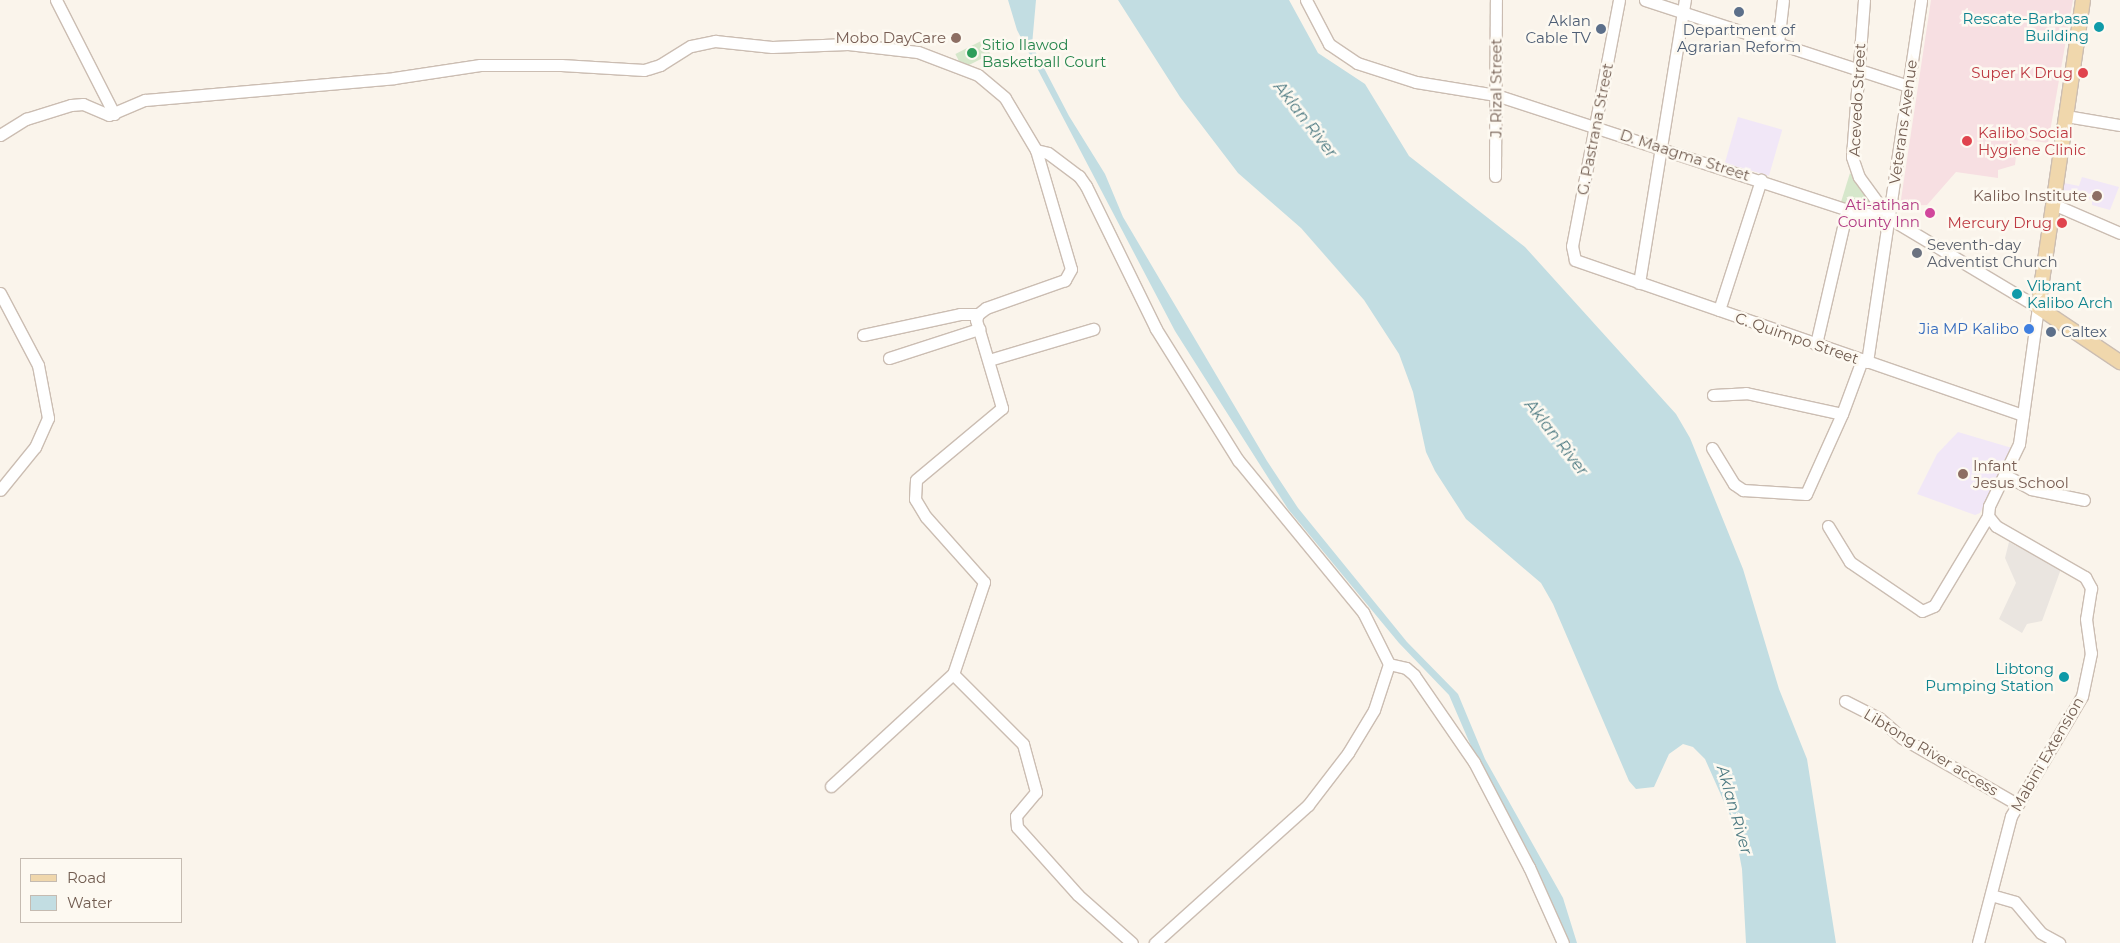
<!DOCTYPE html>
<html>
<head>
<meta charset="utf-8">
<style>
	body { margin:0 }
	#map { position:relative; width:2120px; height:943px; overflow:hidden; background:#faf4eb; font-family:Montserrat,sans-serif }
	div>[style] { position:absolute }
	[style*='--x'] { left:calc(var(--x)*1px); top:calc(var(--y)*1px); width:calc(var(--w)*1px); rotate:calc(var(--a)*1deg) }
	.industrial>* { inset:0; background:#eae5e0 }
	.education>* { inset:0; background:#f1e7f7; transform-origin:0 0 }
	.medical>* { inset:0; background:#f7dfe2 }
	.green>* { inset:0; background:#d6e7cb; transform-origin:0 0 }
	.water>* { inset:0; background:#c2dde2 }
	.roads { filter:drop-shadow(1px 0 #cbbdb2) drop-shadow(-1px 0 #cbbdb2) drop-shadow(0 1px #cbbdb2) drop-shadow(0 -1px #cbbdb2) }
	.minor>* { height:11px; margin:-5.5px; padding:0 5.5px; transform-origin:5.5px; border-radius:5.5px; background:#fff }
	.major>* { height:14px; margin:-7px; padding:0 7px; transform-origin:7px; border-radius:7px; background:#f0d7ac }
	.dots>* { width:14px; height:14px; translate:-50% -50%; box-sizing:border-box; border:2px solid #fdf9f1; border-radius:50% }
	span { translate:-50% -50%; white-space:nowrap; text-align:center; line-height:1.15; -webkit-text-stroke:5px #fdf9f1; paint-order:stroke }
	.culture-label { font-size:15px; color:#0d838f }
	.right { translate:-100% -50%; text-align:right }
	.left { translate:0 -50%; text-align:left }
	.service-label { font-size:15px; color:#4e5e75 }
	.education-label { font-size:15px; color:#785e54 }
	.leisure-label { font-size:15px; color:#27864d }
	.health-label { font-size:15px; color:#be3a42 }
	.street-label { font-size:15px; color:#725d51 }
	.hotel-label { font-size:15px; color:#b23c85 }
	.worship-label { font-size:15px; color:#5b616d }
	.shop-label { font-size:15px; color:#366cbe }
	.water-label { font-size:16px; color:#4d7a82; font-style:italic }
	.legend { position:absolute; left:20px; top:858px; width:162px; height:65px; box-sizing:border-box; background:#fdf9f1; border:1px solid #c5bbb1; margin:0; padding:6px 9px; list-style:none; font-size:15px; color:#725d51 }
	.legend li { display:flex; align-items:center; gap:10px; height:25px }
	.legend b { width:25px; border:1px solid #c5bbb1 }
</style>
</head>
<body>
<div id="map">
	<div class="industrial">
		<div style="clip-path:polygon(2009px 542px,2061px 569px,2042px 621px,2027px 624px,2022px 633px,1999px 619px,2016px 583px,2005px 558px)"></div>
	</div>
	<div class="education">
		<div style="left:1738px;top:117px;width:46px;height:48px;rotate:16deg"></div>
		<div style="clip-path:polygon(2082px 177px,2119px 187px,2110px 210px,2092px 205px,2092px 200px,2063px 191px,2064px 183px,2079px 186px)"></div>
		<div style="clip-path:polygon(1958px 432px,2012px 448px,1980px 513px,1975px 515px,1917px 494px,1937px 454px)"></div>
	</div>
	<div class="medical">
		<div style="clip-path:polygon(1931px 0,2073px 0,2048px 143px,2018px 139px,2015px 165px,1998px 170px,1998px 178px,1956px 172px,1927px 205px,1900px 206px)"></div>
	</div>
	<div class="green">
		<div style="left:983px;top:40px;width:16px;height:31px;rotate:63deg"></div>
		<div style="clip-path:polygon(1850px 173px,1875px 206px,1872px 209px,1841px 202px)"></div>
	</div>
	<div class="water">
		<div style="clip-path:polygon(1008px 0,1036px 0,1032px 45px,1069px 116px,1105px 174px,1123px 217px,1267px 461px,1298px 508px,1407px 642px,1458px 694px,1485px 759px,1563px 898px,1577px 943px,1568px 943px,1529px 852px,1477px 760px,1449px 695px,1399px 643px,1288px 509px,1175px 331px,1017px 30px)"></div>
		<div style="clip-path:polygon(1118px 0,1289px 0,1318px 53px,1365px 84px,1409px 156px,1525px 247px,1676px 414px,1690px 438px,1743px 569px,1779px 689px,1807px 759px,1836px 943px,1746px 943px,1742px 869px,1733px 822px,1705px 759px,1693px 747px,1683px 744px,1669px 754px,1654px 787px,1636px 789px,1629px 781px,1553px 604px,1541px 583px,1466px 519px,1435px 471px,1426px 452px,1413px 392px,1399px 354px,1364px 300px,1301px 228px,1238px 173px,1180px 97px)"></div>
	</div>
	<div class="roads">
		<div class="minor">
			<div style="--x:56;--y:0;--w:128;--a:63"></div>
			<div style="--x:1306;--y:0;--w:50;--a:62.4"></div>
			<div style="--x:1329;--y:44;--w:34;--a:34"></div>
			<div style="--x:1357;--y:63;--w:62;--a:17.9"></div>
			<div style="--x:1416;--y:82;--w:81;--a:9.2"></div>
			<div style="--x:1496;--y:95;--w:369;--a:18.1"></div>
			<div style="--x:1847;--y:210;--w:43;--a:10.8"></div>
			<div style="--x:1889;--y:218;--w:174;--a:30.9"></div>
			<div style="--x:2038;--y:307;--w:138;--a:97.9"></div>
			<div style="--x:2019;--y:444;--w:69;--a:115.8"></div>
			<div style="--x:1989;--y:506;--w:10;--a:96"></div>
			<div style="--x:1988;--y:516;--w:13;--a:51"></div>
			<div style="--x:1996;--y:526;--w:103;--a:29.8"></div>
			<div style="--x:2085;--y:577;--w:13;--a:61"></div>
			<div style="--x:2091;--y:588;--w:31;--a:99"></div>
			<div style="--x:2086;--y:619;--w:34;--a:82"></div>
			<div style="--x:2091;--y:653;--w:44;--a:101.8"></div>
			<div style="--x:2082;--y:696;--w:139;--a:120.6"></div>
			<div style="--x:2011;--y:816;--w:131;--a:104.6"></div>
			<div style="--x:1619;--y:0;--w:250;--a:100.8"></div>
			<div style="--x:1572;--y:246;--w:14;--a:78"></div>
			<div style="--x:1575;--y:260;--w:474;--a:19.1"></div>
			<div style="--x:1645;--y:0;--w:277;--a:18.1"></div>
			<div style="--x:1864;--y:0;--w:157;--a:94.4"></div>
			<div style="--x:1852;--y:157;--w:21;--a:71"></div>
			<div style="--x:1859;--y:177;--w:51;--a:53.8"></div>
			<div style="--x:1778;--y:43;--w:43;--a:-83.4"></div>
			<div style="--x:2066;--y:116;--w:55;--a:9.5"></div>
			<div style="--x:0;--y:135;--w:31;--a:-32"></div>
			<div style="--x:26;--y:119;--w:47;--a:-17.3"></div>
			<div style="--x:71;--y:105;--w:12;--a:-5"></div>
			<div style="--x:83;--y:104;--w:28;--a:23"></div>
			<div style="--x:109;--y:115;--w:39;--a:-23"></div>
			<div style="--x:145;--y:100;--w:250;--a:-5"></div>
			<div style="--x:394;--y:78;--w:87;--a:-8.6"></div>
			<div style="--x:480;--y:65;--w:81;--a:0"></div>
			<div style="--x:561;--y:65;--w:83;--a:3.4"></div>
			<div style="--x:644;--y:70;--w:17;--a:-17"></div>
			<div style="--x:660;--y:65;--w:36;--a:-32"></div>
			<div style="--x:691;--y:46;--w:25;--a:-12"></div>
			<div style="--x:715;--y:41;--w:57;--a:6"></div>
			<div style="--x:772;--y:47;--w:76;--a:-2.3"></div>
			<div style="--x:848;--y:44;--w:70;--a:6.5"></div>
			<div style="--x:918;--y:52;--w:64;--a:21"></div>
			<div style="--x:978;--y:75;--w:35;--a:40"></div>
			<div style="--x:1005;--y:98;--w:61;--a:59.2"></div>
			<div style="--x:1036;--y:150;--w:124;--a:73.6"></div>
			<div style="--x:1071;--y:269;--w:13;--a:119"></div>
			<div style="--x:1065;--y:280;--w:84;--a:160.5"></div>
			<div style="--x:986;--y:308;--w:10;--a:143"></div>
			<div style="--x:978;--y:314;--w:6;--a:108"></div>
			<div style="--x:976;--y:320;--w:92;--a:73.5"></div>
			<div style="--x:1002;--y:408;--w:112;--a:140.1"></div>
			<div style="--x:916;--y:480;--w:19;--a:93"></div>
			<div style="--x:915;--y:499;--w:21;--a:59"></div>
			<div style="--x:926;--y:517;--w:87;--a:48.3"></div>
			<div style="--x:984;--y:582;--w:97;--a:108.6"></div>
			<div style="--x:953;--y:674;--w:99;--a:45"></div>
			<div style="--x:1023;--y:744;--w:50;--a:74.8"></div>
			<div style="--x:1036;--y:792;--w:31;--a:130"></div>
			<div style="--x:1016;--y:816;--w:11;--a:85"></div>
			<div style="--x:1017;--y:827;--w:91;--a:48.1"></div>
			<div style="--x:1078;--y:895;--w:72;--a:41.6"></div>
			<div style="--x:1036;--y:150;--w:12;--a:14"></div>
			<div style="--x:1048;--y:153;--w:39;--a:37"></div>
			<div style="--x:1079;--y:176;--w:12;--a:55"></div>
			<div style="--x:1086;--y:186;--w:159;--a:63.9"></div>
			<div style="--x:1156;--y:329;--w:155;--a:58"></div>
			<div style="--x:1238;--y:460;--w:197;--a:50.6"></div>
			<div style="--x:1363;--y:612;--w:58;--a:63.4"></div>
			<div style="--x:1389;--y:664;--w:48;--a:108.1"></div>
			<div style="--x:1374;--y:710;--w:50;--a:121.2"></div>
			<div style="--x:1348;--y:753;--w:66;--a:127.6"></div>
			<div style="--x:1308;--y:805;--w:206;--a:138"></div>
			<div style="--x:1495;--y:176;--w:176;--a:-89.7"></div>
			<div style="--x:2053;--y:204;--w:73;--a:23.4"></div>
			<div style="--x:1639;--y:283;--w:287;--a:-80.8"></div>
			<div style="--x:0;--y:293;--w:81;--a:62.2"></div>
			<div style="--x:38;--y:365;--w:54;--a:79.3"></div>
			<div style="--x:48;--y:418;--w:32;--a:114"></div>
			<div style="--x:35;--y:447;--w:55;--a:129.1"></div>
			<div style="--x:1719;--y:310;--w:137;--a:-72.1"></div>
			<div style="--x:863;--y:335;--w:99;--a:-12.2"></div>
			<div style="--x:960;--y:314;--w:18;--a:0"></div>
			<div style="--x:1816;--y:344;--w:138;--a:-77"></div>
			<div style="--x:889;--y:358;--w:95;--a:-17.9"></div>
			<div style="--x:989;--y:360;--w:109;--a:-16.6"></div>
			<div style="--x:1867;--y:362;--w:366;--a:-81.5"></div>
			<div style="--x:1713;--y:395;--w:33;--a:-3"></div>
			<div style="--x:1746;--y:393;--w:98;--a:12.3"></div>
			<div style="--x:1842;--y:414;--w:58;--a:-69.7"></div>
			<div style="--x:1712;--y:448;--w:42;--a:58.6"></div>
			<div style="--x:1734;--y:484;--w:11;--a:34"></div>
			<div style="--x:1743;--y:490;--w:63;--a:3.6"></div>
			<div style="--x:1806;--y:494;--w:88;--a:-65.8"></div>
			<div style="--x:2005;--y:475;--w:30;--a:28"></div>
			<div style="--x:2031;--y:489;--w:54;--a:11.7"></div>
			<div style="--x:1828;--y:526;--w:42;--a:58.6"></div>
			<div style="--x:1850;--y:562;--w:87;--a:34.2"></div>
			<div style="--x:1922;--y:611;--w:13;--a:-23"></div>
			<div style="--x:1934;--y:606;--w:105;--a:-59"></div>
			<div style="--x:1389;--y:664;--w:17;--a:13"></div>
			<div style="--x:1406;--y:668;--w:11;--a:41"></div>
			<div style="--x:1414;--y:675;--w:106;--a:55.4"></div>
			<div style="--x:1474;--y:762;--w:119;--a:62.4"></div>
			<div style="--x:1529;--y:867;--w:83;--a:65.9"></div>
			<div style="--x:1845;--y:701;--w:38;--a:27"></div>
			<div style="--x:1879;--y:718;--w:30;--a:41"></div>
			<div style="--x:1902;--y:738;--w:133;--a:29.9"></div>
			<div style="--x:831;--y:786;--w:166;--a:-42.6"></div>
			<div style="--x:1991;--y:895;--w:25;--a:16"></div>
			<div style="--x:2015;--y:902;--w:40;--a:50"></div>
			<div style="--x:2041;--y:933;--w:21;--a:29"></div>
		</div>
		<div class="major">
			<div style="--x:2083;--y:0;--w:310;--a:98.3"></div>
			<div style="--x:2038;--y:307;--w:99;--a:33.9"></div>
		</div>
	</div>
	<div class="dots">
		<div style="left:1739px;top:12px;background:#5c6f8a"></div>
		<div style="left:2099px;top:27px;background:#0f9aa8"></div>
		<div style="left:1601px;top:29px;background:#5c6f8a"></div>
		<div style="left:956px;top:38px;background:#8d6e63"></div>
		<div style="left:972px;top:53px;background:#2e9e5b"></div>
		<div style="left:2083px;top:73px;background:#e0444e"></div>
		<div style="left:1967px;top:141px;background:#e0444e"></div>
		<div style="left:2097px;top:196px;background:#8d6e63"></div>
		<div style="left:1930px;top:213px;background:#d1479c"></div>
		<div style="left:2062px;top:223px;background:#e0444e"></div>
		<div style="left:1917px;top:253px;background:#6b7280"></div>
		<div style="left:2017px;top:294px;background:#0f9aa8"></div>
		<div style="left:2029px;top:329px;background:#3f7fe0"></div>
		<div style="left:2051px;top:332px;background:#5c6f8a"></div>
		<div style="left:1963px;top:474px;background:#8d6e63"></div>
		<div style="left:2064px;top:677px;background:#0f9aa8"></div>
	</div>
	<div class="culture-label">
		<span class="right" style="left:2089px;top:27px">Rescate-Barbasa<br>Building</span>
		<span class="left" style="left:2027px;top:294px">Vibrant<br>Kalibo Arch</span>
		<span class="right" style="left:2054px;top:677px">Libtong<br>Pumping Station</span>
	</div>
	<div class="service-label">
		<span class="right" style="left:1591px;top:29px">Aklan<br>Cable TV</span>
		<span style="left:1739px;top:38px">Department of<br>Agrarian Reform</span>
		<span class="left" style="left:2061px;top:332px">Caltex</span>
	</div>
	<div class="education-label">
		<span class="right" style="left:946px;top:38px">Mobo DayCare</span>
		<span class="right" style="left:2087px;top:196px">Kalibo Institute</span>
		<span class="left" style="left:1973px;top:474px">Infant<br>Jesus School</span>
	</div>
	<div class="leisure-label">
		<span class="left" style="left:982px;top:53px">Sitio Ilawod<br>Basketball Court</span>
	</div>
	<div class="health-label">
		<span class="right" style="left:2073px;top:73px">Super K Drug</span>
		<span class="left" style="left:1978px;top:141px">Kalibo Social<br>Hygiene Clinic</span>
		<span class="right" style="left:2052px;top:223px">Mercury Drug</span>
	</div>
	<div class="street-label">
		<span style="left:1496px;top:88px;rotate:-90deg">J. Rizal Street</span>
		<span style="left:1857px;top:100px;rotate:-87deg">Acevedo Street</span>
		<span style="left:1903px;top:122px;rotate:-82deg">Veterans Avenue</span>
		<span style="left:1595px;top:129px;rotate:-79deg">G. Pastrana Street</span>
		<span style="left:1685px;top:155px;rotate:18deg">D. Maagma Street</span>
		<span style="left:1797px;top:338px;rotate:19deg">C. Quimpo Street</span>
		<span style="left:1931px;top:752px;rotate:31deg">Libtong River access</span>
		<span style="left:2047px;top:754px;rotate:-60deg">Mabini Extension</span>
	</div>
	<div class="hotel-label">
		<span class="right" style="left:1920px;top:213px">Ati-atihan<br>County Inn</span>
	</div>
	<div class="worship-label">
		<span class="left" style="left:1927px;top:253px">Seventh-day<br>Adventist Church</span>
	</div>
	<div class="shop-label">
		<span class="right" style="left:2019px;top:329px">Jia MP Kalibo</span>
	</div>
	<div class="water-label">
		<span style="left:1305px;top:120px;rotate:52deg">Aklan River</span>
		<span style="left:1556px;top:438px;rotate:52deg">Aklan River</span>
		<span style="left:1734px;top:810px;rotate:74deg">Aklan River</span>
	</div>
	<ul class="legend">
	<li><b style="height:6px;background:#f0d7ac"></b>Road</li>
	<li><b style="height:14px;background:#c2dde2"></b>Water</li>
	</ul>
</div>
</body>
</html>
